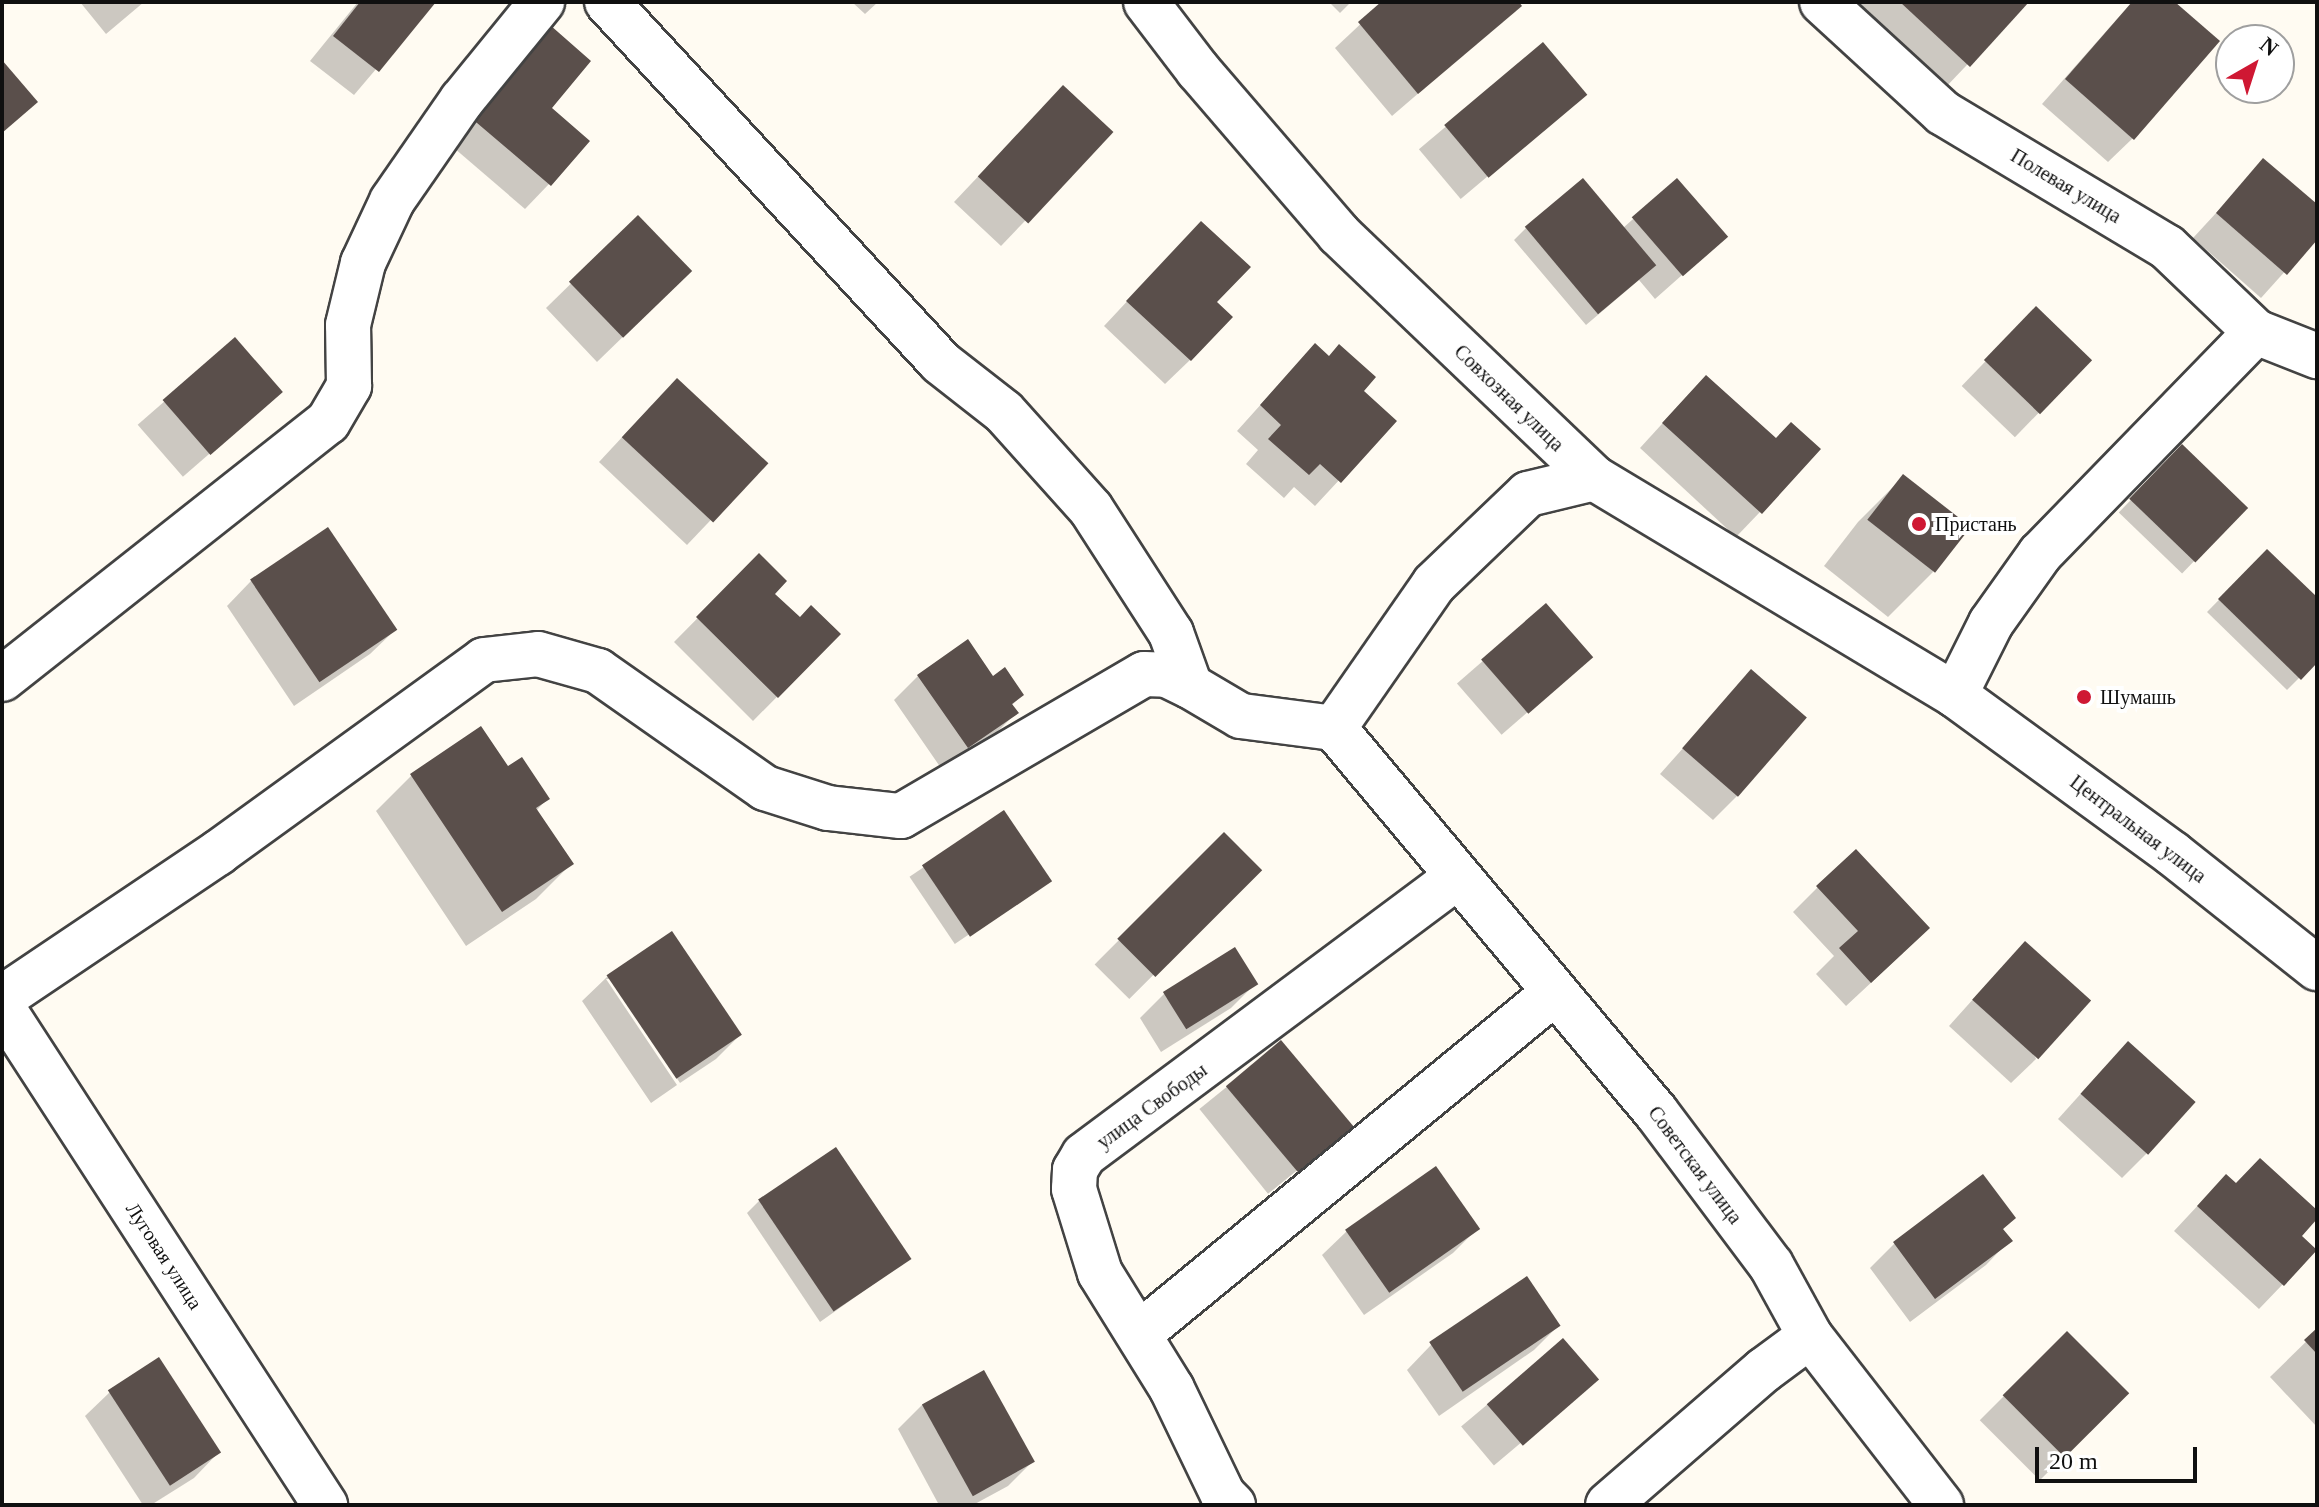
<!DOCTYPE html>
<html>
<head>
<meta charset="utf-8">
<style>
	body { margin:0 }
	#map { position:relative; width:2319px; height:1507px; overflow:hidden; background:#fffbf2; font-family:"Times New Roman",serif }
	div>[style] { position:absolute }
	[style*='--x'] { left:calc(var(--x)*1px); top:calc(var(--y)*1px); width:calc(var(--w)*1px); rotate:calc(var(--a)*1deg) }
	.shadow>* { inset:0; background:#0003; transform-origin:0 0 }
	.building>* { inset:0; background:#5a4f4b; transform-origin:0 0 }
	.roads { filter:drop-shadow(2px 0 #434343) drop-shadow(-2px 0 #434343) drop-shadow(0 2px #434343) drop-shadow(0 -2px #434343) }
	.minor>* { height:44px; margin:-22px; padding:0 22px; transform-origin:22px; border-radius:22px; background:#fff }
	.dots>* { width:22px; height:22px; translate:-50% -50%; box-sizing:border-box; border:4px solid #fff; border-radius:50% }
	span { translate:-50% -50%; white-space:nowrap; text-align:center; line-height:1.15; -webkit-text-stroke:8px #fff; paint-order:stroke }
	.street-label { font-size:20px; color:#101010 }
	.poi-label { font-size:20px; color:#101010 }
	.left { translate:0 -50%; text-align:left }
	.frame { position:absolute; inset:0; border:4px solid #101010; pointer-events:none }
	.north { position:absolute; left:2215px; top:24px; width:80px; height:80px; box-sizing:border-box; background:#fff; border:2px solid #9f9f9f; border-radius:50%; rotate:39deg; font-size:22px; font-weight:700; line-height:32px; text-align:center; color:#101010 }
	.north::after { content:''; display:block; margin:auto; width:28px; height:36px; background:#cf1833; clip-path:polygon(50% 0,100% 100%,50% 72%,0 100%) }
	.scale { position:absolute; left:2035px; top:1447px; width:162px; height:36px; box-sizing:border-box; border:4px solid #101010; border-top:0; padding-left:10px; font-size:24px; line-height:28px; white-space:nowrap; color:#101010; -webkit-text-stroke:6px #fff; paint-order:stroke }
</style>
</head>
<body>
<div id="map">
	<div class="shadow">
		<div style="clip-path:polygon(80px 2px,144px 2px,106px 34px)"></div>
		<div style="clip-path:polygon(358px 2px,433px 2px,354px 95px,310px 61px)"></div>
		<div style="clip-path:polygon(852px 2px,878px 2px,865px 14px)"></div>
		<div style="clip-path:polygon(1329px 2px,1351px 2px,1340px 13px)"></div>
		<div style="clip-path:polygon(1384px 2px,1517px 2px,1520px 6px,1392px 116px,1335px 48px)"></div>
		<div style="clip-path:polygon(1849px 2px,2027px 2px,1944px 89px)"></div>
		<div style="clip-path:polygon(2132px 2px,2172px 2px,2133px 138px,2108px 162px,2042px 104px)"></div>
		<div style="left:1543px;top:45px;width:65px;height:162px;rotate:50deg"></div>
		<div style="clip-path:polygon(525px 52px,549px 108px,549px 184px,525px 209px,447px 142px)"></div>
		<div style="clip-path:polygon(1039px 112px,1110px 132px,1001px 246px,954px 202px)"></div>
		<div style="clip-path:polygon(2264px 161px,2317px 207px,2317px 236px,2261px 298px,2193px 238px)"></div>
		<div style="clip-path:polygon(1677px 180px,1725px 237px,1655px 299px,1639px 280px,1586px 325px,1514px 240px,1526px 228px,1623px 228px)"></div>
		<div style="clip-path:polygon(638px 218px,666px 295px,597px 362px,546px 308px)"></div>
		<div style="clip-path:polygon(1177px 248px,1190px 360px,1165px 384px,1104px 326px)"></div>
		<div style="left:2036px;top:309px;width:74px;height:107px;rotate:44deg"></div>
		<div style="left:235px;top:340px;width:69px;height:129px;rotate:49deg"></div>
		<div style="clip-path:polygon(1291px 371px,1361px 391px,1394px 421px,1315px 506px,1294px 487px,1284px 498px,1246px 464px,1258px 450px,1237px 431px)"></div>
		<div style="clip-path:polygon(1682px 402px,1760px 512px,1736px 537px,1640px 448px)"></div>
		<div style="clip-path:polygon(652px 405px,765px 463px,687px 545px,599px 462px)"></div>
		<div style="left:2182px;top:447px;width:88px;height:91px;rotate:44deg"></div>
		<div style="clip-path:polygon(1903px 477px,1933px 572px,1888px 617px,1824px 566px,1858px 522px)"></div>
		<div style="clip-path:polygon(2267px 551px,2317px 600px,2317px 660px,2287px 690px,2207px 612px)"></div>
		<div style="clip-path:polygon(759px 556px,773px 594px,800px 620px,839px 634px,753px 721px,674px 642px)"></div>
		<div style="clip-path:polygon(251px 581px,395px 630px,370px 654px,294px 706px,227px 606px)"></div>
		<div style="left:1546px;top:606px;width:68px;height:118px;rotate:49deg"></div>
		<div style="clip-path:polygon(1751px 672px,1738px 795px,1713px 820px,1660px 774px)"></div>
		<div style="clip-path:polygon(918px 676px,992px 678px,1022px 695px,1011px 706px,1016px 713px,992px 737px,943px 771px,894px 700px)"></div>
		<div style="clip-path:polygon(507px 769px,547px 799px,536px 811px,571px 864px,536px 899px,466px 946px,376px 811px,411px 776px)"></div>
		<div style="left:1004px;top:813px;width:81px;height:114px;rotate:56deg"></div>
		<div style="left:1224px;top:835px;width:49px;height:183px;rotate:45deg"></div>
		<div style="clip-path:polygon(1818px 887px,1903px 953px,1846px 1006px,1816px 974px,1834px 956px,1793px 912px)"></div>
		<div style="clip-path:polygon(672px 934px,740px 1035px,716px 1059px,680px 1083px,611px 979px,606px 979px,677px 1085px,651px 1103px,582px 1001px,607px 977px)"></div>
		<div style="clip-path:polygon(2001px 968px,2036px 1059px,2011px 1083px,1949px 1026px)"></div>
		<div style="clip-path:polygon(1255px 984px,1231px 1008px,1161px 1052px,1140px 1018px,1164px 994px)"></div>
		<div style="left:1281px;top:1043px;width:109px;height:105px;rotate:51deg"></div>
		<div style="clip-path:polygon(2104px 1068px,2147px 1153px,2122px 1178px,2058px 1119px)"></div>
		<div style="clip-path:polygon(1983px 1177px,2014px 1218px,2002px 1230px,2010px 1240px,1986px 1265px,1910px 1322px,1870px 1268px,1894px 1244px)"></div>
		<div style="clip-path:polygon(2235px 1185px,2317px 1212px,2299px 1236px,2283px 1284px,2259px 1309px,2174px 1231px,2202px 1201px)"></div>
		<div style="clip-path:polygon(759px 1201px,909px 1259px,820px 1322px,747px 1213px)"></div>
		<div style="clip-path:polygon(1477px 1229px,1453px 1253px,1364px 1315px,1322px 1255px,1347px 1231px)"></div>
		<div style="clip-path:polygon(1558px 1326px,1534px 1350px,1439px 1416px,1407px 1370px,1431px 1345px)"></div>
		<div style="clip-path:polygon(2317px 1331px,2317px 1427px,2270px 1377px)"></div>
		<div style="left:2066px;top:1334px;width:85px;height:122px;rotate:45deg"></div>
		<div style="left:1563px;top:1341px;width:51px;height:133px;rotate:50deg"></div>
		<div style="clip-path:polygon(983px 1372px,1032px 1462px,1008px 1486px,973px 1505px,939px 1505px,898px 1429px,922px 1405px)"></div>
		<div style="clip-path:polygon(110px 1392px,218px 1453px,194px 1478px,151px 1505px,143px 1505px,85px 1416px)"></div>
	</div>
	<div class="building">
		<div style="clip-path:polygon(360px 2px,436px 2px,379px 72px,333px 36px)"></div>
		<div style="clip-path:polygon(1381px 2px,1519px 2px,1522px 6px,1418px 94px,1358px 22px)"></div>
		<div style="clip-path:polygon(1900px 2px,2029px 2px,1970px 67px)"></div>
		<div style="clip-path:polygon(2132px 2px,2175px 2px,2220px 41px,2134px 140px,2065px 79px)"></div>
		<div style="clip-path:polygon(550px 25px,591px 61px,552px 108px,590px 141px,551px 186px,470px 117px)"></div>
		<div style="left:1543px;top:42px;width:69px;height:129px;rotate:50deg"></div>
		<div style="clip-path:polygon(2px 60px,38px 102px,2px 133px)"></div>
		<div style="left:1063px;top:85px;width:69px;height:125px;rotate:43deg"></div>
		<div style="clip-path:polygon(2263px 158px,2317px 204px,2317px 240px,2287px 275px,2216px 213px)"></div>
		<div style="left:1583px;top:178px;width:114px;height:76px;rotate:50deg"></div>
		<div style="left:1677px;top:178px;width:78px;height:60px;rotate:49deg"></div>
		<div style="left:638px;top:215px;width:78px;height:96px;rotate:46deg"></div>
		<div style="clip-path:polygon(1201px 221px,1251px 267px,1217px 302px,1233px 317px,1191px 361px,1126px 301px)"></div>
		<div style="left:2036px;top:306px;width:78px;height:75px;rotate:44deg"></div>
		<div style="left:235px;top:337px;width:73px;height:96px;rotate:49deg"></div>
		<div style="clip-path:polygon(1315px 343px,1329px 356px,1339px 344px,1376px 377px,1364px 391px,1397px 421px,1341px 483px,1320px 464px,1309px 475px,1268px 439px,1281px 425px,1260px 405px)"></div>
		<div style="clip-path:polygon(1706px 375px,1776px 438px,1791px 422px,1821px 449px,1762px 514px,1662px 423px)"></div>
		<div style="left:677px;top:378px;width:125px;height:81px;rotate:43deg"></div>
		<div style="left:2182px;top:444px;width:92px;height:76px;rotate:44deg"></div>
		<div style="left:1903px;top:474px;width:86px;height:58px;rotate:38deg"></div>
		<div style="left:328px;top:527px;width:124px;height:94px;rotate:56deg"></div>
		<div style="clip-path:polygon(2267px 549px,2317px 597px,2317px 663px,2301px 680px,2218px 599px)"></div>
		<div style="clip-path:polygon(759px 553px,787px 581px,775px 594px,800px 617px,811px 605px,841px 634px,778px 698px,696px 617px)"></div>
		<div style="left:1546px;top:603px;width:72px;height:86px;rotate:49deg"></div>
		<div style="clip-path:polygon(968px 639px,993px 676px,1005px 667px,1024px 695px,1012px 704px,1019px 713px,968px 748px,917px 675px)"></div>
		<div style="left:1751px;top:669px;width:74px;height:105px;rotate:41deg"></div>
		<div style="clip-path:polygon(481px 726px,508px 766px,522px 757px,550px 799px,536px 808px,574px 864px,502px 912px,410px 774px)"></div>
		<div style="left:1004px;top:810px;width:86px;height:99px;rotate:56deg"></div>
		<div style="left:1224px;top:832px;width:54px;height:151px;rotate:45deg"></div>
		<div style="clip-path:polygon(1856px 849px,1930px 928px,1871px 983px,1839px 948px,1858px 931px,1816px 886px)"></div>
		<div style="left:672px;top:931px;width:125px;height:79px;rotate:56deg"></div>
		<div style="left:2025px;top:941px;width:89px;height:79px;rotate:42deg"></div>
		<div style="left:1235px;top:947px;width:44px;height:85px;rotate:58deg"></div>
		<div style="left:1281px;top:1040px;width:113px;height:72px;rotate:50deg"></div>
		<div style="left:2128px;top:1041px;width:91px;height:71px;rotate:42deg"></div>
		<div style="left:836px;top:1147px;width:135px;height:94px;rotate:56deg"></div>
		<div style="clip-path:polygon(2260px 1158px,2317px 1210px,2317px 1219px,2302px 1236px,2317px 1250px,2284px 1286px,2197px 1206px,2226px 1174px,2236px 1183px)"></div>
		<div style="left:1436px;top:1166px;width:77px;height:111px;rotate:55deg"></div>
		<div style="clip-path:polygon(1983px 1174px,2016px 1218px,2003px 1229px,2013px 1241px,1935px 1299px,1893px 1242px)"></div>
		<div style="left:1527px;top:1276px;width:60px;height:118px;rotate:56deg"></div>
		<div style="clip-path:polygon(2317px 1328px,2317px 1354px,2304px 1340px)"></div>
		<div style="left:2067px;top:1331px;width:88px;height:91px;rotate:45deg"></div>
		<div style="left:1563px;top:1338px;width:55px;height:101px;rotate:49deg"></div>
		<div style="left:159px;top:1357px;width:114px;height:61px;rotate:57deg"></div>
		<div style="left:984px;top:1370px;width:105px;height:71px;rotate:61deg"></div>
	</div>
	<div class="roads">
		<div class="minor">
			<div style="--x:607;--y:2;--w:490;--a:47.2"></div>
			<div style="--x:940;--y:362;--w:81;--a:38"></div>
			<div style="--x:1004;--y:412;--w:130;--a:48.1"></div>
			<div style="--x:1091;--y:509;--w:148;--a:57.2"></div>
			<div style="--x:1171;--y:633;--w:56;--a:70.3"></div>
			<div style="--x:1190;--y:686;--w:59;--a:30.5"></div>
			<div style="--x:1241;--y:716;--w:94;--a:7.4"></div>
			<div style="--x:1334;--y:728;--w:501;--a:50.02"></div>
			<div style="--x:1656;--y:1112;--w:191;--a:53.1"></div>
			<div style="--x:1771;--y:1265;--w:81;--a:61.2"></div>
			<div style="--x:1810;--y:1336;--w:214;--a:52.2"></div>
			<div style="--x:1146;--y:2;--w:86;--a:52.6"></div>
			<div style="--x:1198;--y:70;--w:216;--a:49.3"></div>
			<div style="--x:1339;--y:234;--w:353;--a:43.7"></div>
			<div style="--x:1594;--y:478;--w:421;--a:31"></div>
			<div style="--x:1955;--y:695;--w:270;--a:36.1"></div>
			<div style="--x:2173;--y:854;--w:184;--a:38.4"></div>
			<div style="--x:1822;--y:2;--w:164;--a:42.5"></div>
			<div style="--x:1943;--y:113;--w:261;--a:30.9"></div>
			<div style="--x:2167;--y:247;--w:123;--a:43.7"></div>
			<div style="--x:2256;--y:332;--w:66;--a:21.5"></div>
			<div style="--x:2;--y:679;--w:415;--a:-38.3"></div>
			<div style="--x:328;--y:422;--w:42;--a:-59.7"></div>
			<div style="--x:349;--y:386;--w:61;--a:-90.9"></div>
			<div style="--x:348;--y:325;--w:64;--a:-76.4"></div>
			<div style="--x:363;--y:263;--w:68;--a:-64.9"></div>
			<div style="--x:392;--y:201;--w:123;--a:-55.3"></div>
			<div style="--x:462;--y:100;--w:127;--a:-50.8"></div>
			<div style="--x:1955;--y:695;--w:80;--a:-63.4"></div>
			<div style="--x:1991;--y:623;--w:85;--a:-54.6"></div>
			<div style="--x:2040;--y:554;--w:310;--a:-45.8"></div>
			<div style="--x:1334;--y:728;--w:175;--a:-55.2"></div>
			<div style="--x:1434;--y:584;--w:130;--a:-43.8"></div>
			<div style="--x:1528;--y:494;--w:68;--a:-13.6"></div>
			<div style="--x:2;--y:998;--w:262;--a:-33.9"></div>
			<div style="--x:219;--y:852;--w:327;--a:-35.9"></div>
			<div style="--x:484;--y:660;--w:54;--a:-6.3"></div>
			<div style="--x:538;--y:654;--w:62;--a:15.8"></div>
			<div style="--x:598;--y:671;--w:204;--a:35"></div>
			<div style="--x:765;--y:788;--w:66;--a:17.6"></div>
			<div style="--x:828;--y:808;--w:73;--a:6.3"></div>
			<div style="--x:901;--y:816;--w:281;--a:-30.3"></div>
			<div style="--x:1144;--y:674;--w:23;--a:2"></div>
			<div style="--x:1167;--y:675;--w:25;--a:26"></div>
			<div style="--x:2;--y:1007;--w:594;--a:57.03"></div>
			<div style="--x:1139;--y:1334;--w:537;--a:-39.41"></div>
			<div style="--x:1233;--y:1505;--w:14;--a:-135"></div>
			<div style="--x:1223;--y:1495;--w:118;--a:-115.7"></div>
			<div style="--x:1172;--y:1389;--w:137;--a:-121.8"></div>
			<div style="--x:1100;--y:1273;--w:88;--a:-107.2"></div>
			<div style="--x:1074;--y:1189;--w:19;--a:-87"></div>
			<div style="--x:1075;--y:1170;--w:17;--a:-59"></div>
			<div style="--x:1084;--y:1155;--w:464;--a:-36.7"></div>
			<div style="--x:1608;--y:1505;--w:206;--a:-40.9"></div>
			<div style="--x:1764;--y:1370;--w:57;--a:-36.5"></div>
		</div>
	</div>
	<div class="dots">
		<div style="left:1919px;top:524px;background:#cf1833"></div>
		<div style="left:2084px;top:697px;background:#cf1833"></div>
	</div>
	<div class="street-label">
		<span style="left:2066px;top:186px;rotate:31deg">Полевая улица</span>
		<span style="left:1509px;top:398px;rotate:44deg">Совхозная улица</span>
		<span style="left:2138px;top:829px;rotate:37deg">Центральная улица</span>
		<span style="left:1152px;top:1106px;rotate:-36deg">улица Свободы</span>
		<span style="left:1695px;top:1165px;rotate:53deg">Советская улица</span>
		<span style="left:164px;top:1256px;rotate:57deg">Луговая улица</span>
	</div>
	<div class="poi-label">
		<span class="left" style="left:1935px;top:524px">Пристань</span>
		<span class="left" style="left:2100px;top:697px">Шумашь</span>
	</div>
	<div class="frame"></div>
	<div class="north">N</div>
	<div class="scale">20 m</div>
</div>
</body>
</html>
